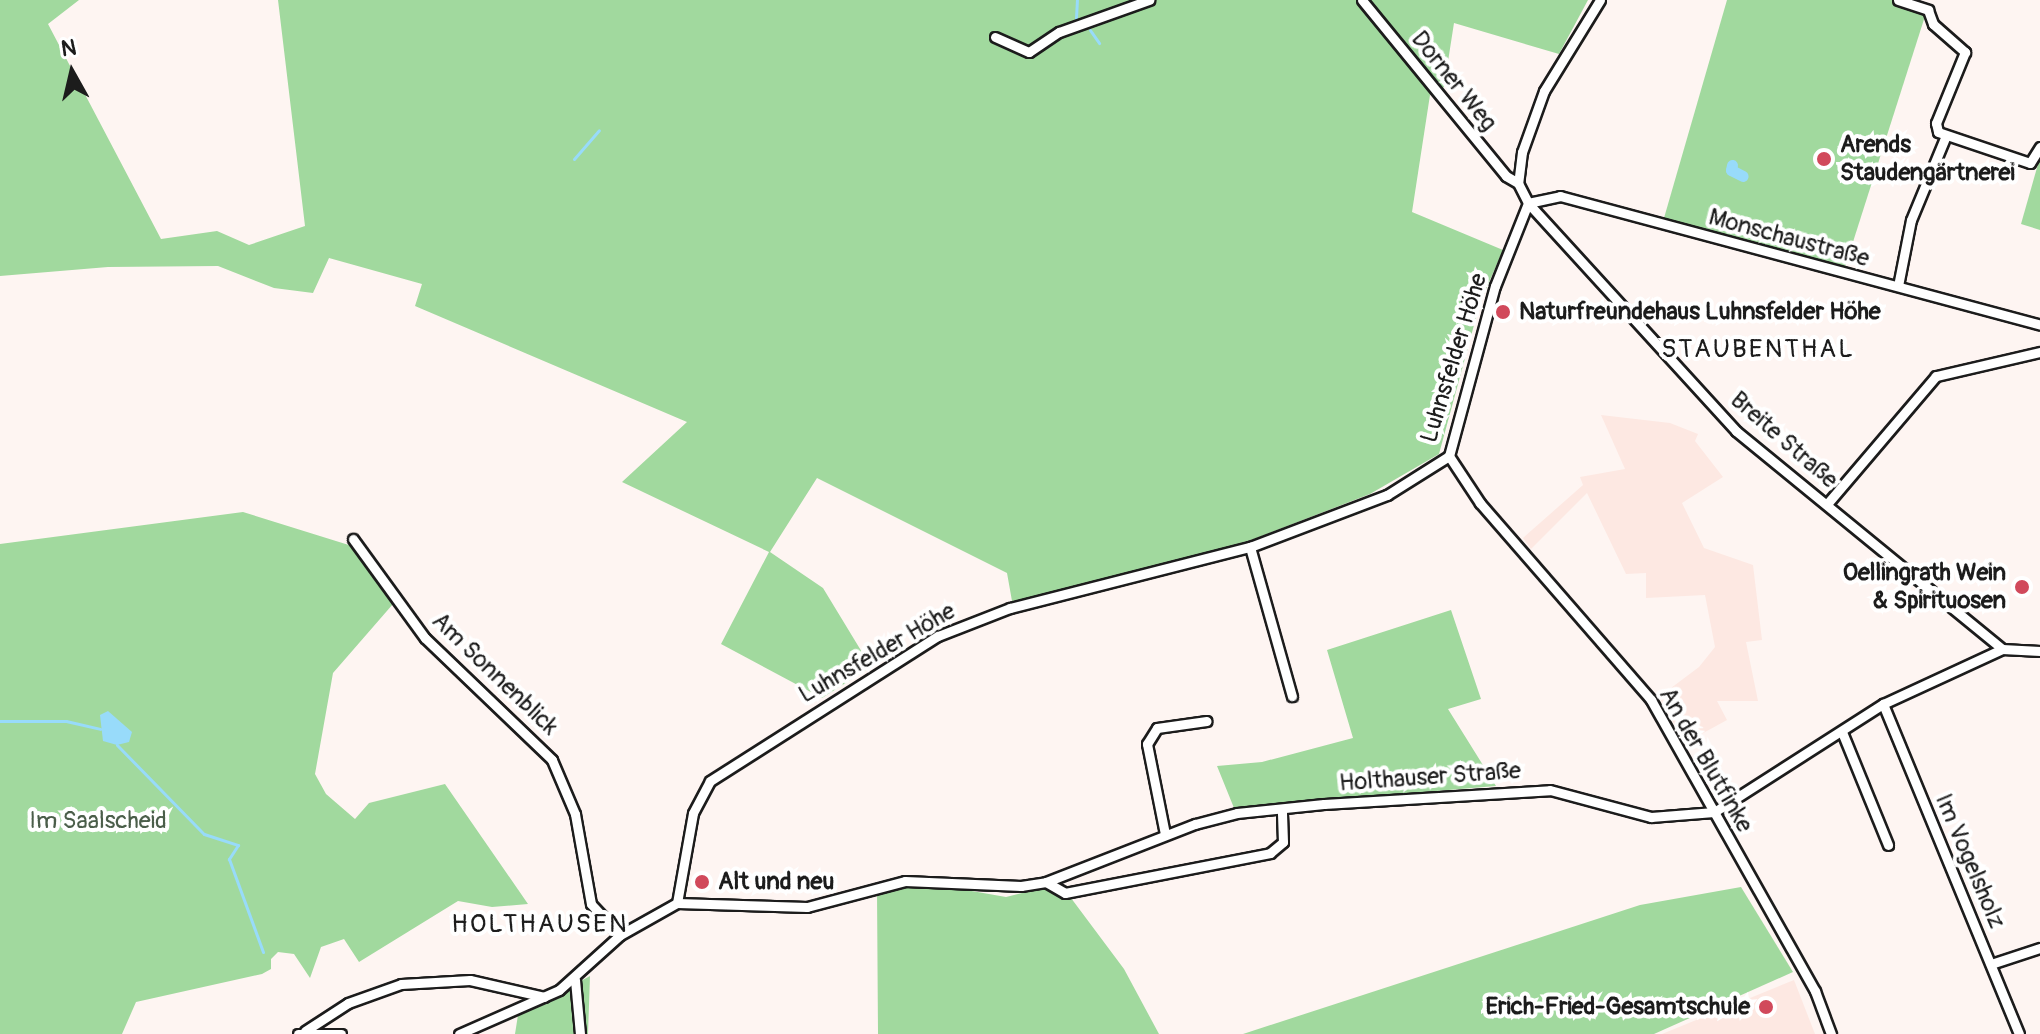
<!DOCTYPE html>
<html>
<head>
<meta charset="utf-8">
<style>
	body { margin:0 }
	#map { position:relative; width:2040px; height:1034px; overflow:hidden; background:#fef5f2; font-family:Pangolin,sans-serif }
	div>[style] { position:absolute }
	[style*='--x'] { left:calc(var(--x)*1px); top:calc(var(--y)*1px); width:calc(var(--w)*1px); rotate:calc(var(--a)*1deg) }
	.built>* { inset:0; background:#fde8e2 }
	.green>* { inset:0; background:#a1d99e }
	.water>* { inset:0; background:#98dbfa }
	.stream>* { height:3px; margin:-1.5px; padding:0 1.5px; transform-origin:1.5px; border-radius:1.5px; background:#98dbfa }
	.canal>* { height:11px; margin:-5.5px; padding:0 5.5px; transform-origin:5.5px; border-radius:5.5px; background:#98dbfa }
	.roads { filter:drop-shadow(2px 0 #1c1c1c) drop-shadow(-2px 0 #1c1c1c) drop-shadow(0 2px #1c1c1c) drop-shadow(0 -2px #1c1c1c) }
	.street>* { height:9px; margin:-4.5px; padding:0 4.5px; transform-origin:4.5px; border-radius:4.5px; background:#fff }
	.dots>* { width:22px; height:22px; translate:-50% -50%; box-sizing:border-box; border:4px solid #fff; border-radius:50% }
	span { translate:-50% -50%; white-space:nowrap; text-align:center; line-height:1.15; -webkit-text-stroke:8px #fff; paint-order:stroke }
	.street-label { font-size:24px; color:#1c1c1c }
	.poi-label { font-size:24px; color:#1c1c1c; font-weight:700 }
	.left { translate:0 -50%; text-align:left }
	.right { translate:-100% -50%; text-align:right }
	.park-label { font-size:24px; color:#4b5e4a }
	.neighbourhood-label { font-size:26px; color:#1c1c1c; letter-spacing:2px }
	.north { position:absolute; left:32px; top:32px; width:80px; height:80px; -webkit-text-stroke:6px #fff; paint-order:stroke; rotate:352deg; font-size:22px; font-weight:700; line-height:32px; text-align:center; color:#1c1c1c }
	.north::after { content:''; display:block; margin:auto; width:28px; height:36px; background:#1c1c1c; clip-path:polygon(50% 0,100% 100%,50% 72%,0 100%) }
</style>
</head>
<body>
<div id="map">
	<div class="built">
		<div style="clip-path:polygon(1601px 415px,1670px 423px,1698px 434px,1695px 441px,1723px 477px,1682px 503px,1704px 548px,1753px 565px,1762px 640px,1746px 642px,1758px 701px,1717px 701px,1727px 720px,1685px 743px,1659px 697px,1699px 667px,1715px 647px,1705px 595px,1646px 598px,1646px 573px,1626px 574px,1587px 493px,1531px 549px,1523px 538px,1583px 485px,1580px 477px,1625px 469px)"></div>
		<div style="clip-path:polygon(1794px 980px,1815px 1034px,1662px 1034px)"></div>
	</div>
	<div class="green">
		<div style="clip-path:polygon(0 0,79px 0,48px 24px,161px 239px,217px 231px,249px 245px,305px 226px,278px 0,1588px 0,1559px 54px,1454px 23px,1444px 87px,1430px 95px,1412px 212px,1503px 250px,1480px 303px,1439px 454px,1370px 494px,1254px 539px,1139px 574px,1012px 601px,1007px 573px,817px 478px,770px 552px,823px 588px,871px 667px,822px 698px,721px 644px,769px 552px,622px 482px,687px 422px,415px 306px,422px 284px,329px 258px,313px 293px,274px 288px,218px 266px,108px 267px,0 276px)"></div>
		<div style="clip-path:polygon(1727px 0,1895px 0,1926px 13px,1845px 267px,1664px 218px)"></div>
		<div style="clip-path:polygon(2040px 157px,2040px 230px,2021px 224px)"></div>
		<div style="clip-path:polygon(243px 512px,352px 546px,393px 604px,333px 673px,315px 774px,326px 794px,355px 819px,369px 803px,445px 784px,528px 904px,492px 907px,458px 901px,359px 962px,344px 939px,321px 947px,310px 978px,294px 954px,278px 952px,271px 959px,271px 969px,262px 974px,136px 1002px,122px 1034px,0 1034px,0 544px)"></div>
		<div style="clip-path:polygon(1451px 610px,1481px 699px,1448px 709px,1496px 786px,1234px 808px,1217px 766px,1262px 762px,1353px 738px,1327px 650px)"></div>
		<div style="clip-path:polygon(926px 883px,1006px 897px,1042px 888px,1071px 898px,1124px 969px,1159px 1034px,878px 1034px,877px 892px)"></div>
		<div style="clip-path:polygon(1741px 887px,1793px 972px,1654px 1034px,1243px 1034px,1640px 905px)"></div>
		<div style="clip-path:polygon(590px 976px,588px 1034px,515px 1034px,518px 1015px)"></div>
	</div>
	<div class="water">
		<div style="clip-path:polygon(108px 711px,132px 732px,129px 742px,117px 745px,103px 741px,100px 715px)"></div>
	</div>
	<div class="stream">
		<div style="--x:1076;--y:18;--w:18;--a:-87"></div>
		<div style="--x:1090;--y:30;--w:16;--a:55"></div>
		<div style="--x:574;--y:159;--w:38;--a:-49"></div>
		<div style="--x:0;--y:721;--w:66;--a:0"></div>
		<div style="--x:66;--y:721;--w:35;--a:13"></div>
		<div style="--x:117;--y:745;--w:124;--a:45.7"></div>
		<div style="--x:204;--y:834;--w:36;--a:18"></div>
		<div style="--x:238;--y:845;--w:17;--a:123"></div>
		<div style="--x:229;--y:859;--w:99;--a:69.9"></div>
	</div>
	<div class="canal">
		<div style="--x:1732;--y:165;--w:5;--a:101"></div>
		<div style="--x:1731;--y:170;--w:13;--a:27"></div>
	</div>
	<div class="roads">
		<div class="street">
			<div style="--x:1362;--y:0;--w:227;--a:50.7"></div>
			<div style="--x:1506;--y:176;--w:14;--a:30"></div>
			<div style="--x:1600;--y:0;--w:107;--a:121.6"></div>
			<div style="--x:1544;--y:91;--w:65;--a:109.8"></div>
			<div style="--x:1522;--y:152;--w:31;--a:97"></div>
			<div style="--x:1518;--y:183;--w:22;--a:63"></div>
			<div style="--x:1528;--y:203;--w:309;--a:47.6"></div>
			<div style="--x:1736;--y:431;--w:344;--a:39.3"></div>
			<div style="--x:1898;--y:0;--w:32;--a:18"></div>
			<div style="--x:1928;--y:10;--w:15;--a:70"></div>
			<div style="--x:1933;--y:24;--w:43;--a:41.2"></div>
			<div style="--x:1965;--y:52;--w:77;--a:112.2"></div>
			<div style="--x:1936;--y:123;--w:9;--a:77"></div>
			<div style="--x:1938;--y:132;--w:97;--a:18.6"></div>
			<div style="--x:2030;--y:163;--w:19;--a:-58"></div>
			<div style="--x:995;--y:37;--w:37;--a:24"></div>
			<div style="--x:1029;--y:52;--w:36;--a:-34"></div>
			<div style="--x:1059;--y:32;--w:96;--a:-19.6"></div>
			<div style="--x:1528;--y:203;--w:33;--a:-12"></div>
			<div style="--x:1560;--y:196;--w:497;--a:15"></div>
			<div style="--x:1898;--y:286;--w:67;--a:-78.9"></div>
			<div style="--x:1911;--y:220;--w:89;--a:-67.5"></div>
			<div style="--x:1449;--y:456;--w:56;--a:56.6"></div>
			<div style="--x:1480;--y:503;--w:261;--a:49"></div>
			<div style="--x:1651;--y:700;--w:334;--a:60.6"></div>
			<div style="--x:1815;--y:991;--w:46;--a:69.6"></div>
			<div style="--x:1827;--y:504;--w:168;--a:-49.6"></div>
			<div style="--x:1936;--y:376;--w:107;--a:-13"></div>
			<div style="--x:353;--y:539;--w:122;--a:54"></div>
			<div style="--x:425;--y:638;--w:176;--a:43.8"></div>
			<div style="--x:552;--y:760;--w:59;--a:66.9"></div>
			<div style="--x:575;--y:814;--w:91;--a:79.9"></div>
			<div style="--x:591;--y:904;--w:42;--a:46.9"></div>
			<div style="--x:1250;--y:547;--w:155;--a:74.3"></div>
			<div style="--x:1883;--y:704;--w:357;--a:67.6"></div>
			<div style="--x:1842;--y:732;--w:122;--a:67.8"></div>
			<div style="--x:1165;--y:834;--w:92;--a:-101.3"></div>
			<div style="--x:1147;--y:744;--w:19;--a:-58"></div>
			<div style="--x:1157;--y:728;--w:50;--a:-8"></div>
			<div style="--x:1046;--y:882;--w:22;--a:30"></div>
			<div style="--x:1065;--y:893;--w:209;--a:-11"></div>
			<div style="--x:1270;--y:853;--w:17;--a:-40"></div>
			<div style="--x:1283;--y:842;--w:33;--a:-92"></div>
			<div style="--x:677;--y:903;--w:91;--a:-79.9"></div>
			<div style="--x:693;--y:813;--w:36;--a:-62"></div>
			<div style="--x:710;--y:781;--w:270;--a:-32.5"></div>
			<div style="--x:938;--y:636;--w:77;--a:-21.3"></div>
			<div style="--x:1010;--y:608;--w:248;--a:-14.3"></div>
			<div style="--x:1250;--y:547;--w:147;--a:-20.8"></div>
			<div style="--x:1387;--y:495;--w:73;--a:-32.2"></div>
			<div style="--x:1449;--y:456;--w:176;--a:-74.9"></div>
			<div style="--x:1495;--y:286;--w:89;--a:-68.3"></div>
			<div style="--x:1991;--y:964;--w:52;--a:-18.1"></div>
			<div style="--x:575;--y:980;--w:54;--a:84.7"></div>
			<div style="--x:305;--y:1031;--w:51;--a:-33.1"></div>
			<div style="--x:348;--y:1003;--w:56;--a:-19.7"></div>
			<div style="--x:401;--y:984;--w:69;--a:-3.3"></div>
			<div style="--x:470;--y:980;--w:76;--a:12.9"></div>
			<div style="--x:298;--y:1034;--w:43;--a:0"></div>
			<div style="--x:459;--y:1034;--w:109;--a:-23.7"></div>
			<div style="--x:559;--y:990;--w:82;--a:-42"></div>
			<div style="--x:620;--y:935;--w:65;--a:-29.3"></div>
			<div style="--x:677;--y:903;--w:130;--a:1.8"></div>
			<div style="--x:807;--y:907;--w:101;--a:-14.9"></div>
			<div style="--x:905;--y:881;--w:116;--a:2.5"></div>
			<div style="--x:1021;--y:886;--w:25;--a:-9"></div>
			<div style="--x:1046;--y:882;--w:160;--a:-21.3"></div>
			<div style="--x:1195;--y:824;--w:43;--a:-14.7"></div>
			<div style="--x:1237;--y:813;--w:87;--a:-5.9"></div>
			<div style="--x:1324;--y:804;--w:226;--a:-3.5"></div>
			<div style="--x:1550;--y:790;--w:105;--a:15"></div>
			<div style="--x:1651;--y:817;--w:63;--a:-4.5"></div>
			<div style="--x:1714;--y:812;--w:201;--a:-32.6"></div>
			<div style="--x:1883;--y:704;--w:131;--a:-24.8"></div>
			<div style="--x:2002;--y:649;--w:38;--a:3"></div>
		</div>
	</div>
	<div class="dots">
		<div style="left:1824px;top:159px;background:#d1495b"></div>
		<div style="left:1503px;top:312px;background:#d1495b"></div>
		<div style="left:2022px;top:587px;background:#d1495b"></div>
		<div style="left:702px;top:882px;background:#d1495b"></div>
		<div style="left:1766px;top:1007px;background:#d1495b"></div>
	</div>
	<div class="street-label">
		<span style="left:1454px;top:81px;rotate:51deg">Dorner Weg</span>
		<span style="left:1789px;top:238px;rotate:15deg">Monschaustraße</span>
		<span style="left:1454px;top:358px;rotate:-73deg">Luhnsfelder Höhe</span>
		<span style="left:1784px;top:440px;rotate:41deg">Breite Straße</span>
		<span style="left:877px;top:653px;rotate:-30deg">Luhnsfelder Höhe</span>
		<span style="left:495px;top:674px;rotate:44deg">Am Sonnenblick</span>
		<span style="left:1706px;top:760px;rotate:60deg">An der Blutfinke</span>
		<span style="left:1430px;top:777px;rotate:-4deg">Holthauser Straße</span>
		<span style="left:1970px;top:861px;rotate:67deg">Im Vogelsholz</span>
	</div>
	<div class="poi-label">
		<span class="left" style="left:1840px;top:159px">Arends<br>Staudengärtnerei</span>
		<span class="left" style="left:1519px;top:312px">Naturfreundehaus Luhnsfelder Höhe</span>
		<span class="right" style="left:2006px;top:587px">Oellingrath Wein<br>&amp; Spirituosen</span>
		<span class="left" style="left:718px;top:882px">Alt und neu</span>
		<span class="right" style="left:1750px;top:1007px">Erich-Fried-Gesamtschule</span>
	</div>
	<div class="park-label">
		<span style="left:98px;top:821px">Im Saalscheid</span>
	</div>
	<div class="neighbourhood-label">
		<span style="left:1758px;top:350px">STAUBENTHAL</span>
		<span style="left:540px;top:925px">HOLTHAUSEN</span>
	</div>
	<div class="north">N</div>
</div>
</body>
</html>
